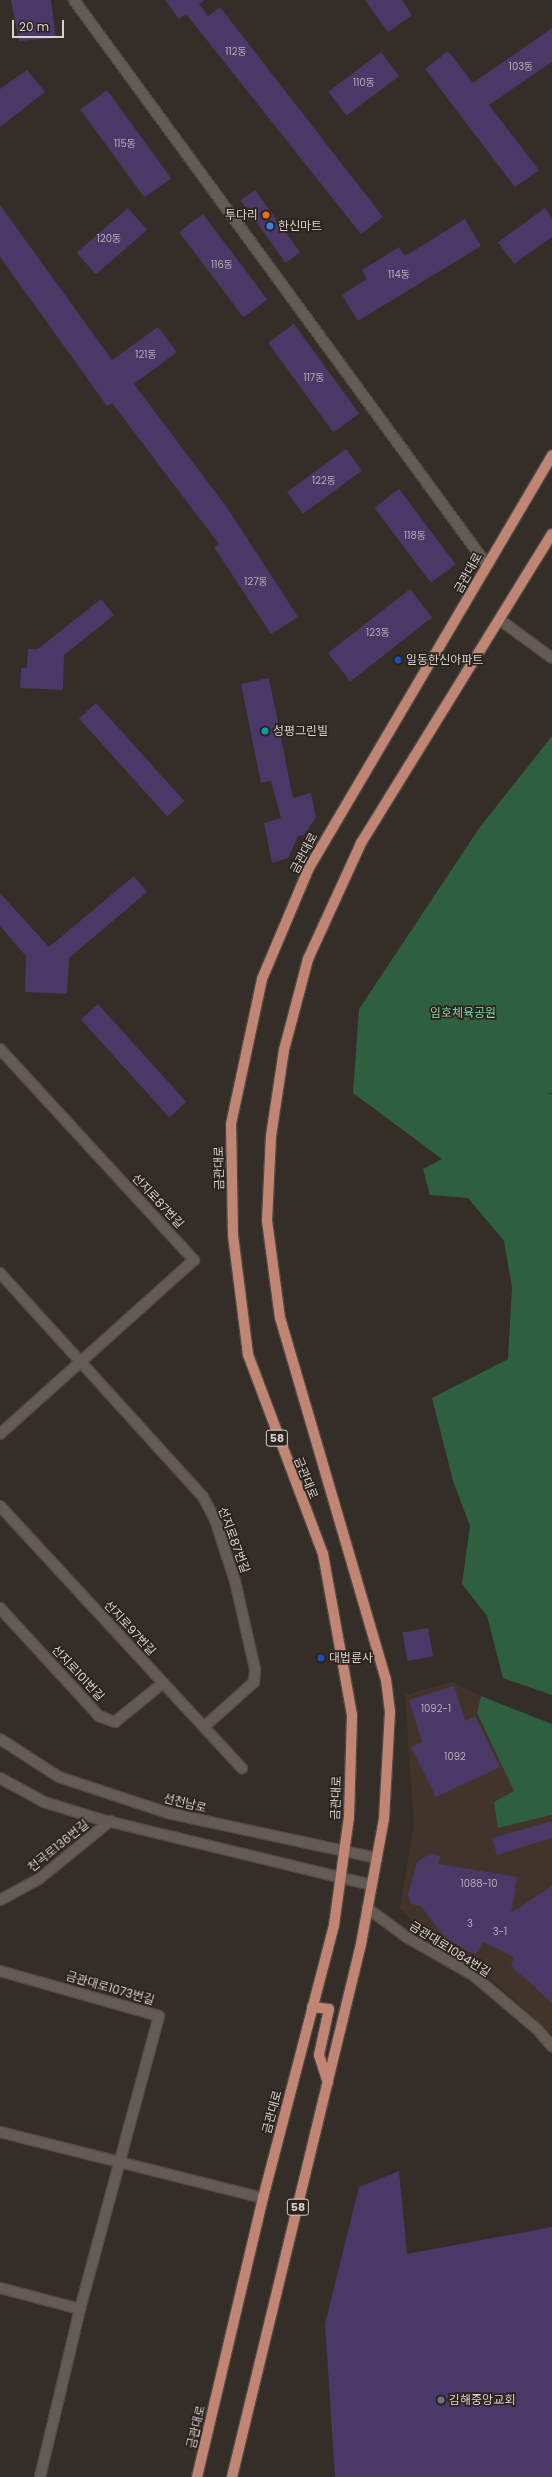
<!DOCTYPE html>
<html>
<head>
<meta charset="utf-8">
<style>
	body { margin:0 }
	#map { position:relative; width:552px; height:2477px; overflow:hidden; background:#352d27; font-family:Poppins,"Noto Sans KR",sans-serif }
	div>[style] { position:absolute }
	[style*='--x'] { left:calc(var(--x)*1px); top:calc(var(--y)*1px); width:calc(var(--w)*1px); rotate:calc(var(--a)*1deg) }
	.built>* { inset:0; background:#42342b }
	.green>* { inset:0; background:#2e5f41 }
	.building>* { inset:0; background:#4a3866; transform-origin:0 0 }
	.roads { filter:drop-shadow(1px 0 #524a45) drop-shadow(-1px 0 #524a45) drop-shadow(0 1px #524a45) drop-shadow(0 -1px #524a45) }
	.street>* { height:10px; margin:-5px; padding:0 5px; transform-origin:5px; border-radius:5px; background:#645b55 }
	.secondary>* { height:10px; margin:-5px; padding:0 5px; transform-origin:5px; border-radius:5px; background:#645b55 }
	.primary>* { height:10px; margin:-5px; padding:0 5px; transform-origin:5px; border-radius:5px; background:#c18574 }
	.dots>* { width:11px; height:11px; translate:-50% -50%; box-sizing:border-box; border:2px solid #2b231e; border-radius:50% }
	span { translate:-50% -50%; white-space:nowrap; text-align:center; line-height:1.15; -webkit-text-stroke:3.5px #2b231e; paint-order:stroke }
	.number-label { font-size:10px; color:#b5acb5 }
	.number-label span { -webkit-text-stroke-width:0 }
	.shield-label span { padding:1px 3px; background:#2b231e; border:1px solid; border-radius:3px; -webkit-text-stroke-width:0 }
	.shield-label { font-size:11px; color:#d9d3cf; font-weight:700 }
	.poi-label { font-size:12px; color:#d9d3cf }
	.right { translate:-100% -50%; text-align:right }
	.left { translate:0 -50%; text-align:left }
	.street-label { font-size:12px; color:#d9d3cf }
	.park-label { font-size:12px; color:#86d7a4 }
	.scale { position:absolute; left:12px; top:20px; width:52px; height:18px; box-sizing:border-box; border:2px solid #d9d3cf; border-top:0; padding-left:5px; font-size:12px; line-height:14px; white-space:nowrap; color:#d9d3cf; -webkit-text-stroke:3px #2b231e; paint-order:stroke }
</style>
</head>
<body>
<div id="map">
	<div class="built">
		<div style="clip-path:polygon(452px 1682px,481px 1696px,477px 1713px,514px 1791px,498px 1828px,552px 1815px,552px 2034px,478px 1967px,417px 1926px,400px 1908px,414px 1825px,405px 1695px)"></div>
	</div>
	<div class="green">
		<div style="clip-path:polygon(552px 736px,552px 1093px,546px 1093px,552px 1094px,552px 1695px,503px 1678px,487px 1616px,462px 1584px,470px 1526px,453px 1481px,432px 1398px,508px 1359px,512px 1287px,504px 1241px,468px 1198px,430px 1195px,423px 1169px,442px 1159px,353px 1093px,359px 1009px,480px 827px)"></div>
		<div style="clip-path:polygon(481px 1696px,552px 1724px,552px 1815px,498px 1828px,494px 1802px,514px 1791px,477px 1713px)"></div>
	</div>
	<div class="building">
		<div style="clip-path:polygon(11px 0,51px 0,56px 38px,19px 41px)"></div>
		<div style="clip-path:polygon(165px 0,205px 0,199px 4px,208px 16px,220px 7px,383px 217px,361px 234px,186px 14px,179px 19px)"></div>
		<div style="clip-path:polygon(365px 0,402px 0,412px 15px,388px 32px)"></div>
		<div style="clip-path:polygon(552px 28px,552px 62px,489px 105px,539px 170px,515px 187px,425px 69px,448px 51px,473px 83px)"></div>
		<div style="left:381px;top:52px;width:30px;height:66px;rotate:53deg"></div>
		<div style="clip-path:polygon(27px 70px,45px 92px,0 127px,0 89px)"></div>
		<div style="left:107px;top:90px;width:109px;height:33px;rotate:54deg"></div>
		<div style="left:255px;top:190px;width:77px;height:18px;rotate:54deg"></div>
		<div style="clip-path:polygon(0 205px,112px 360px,158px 327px,177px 352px,134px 384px,228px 509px,298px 617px,271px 634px,214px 547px,219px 544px,112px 403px,107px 406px,0 257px)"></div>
		<div style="left:128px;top:208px;width:29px;height:68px;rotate:49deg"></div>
		<div style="clip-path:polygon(545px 208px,552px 218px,552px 237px,514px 264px,498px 242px)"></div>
		<div style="left:203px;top:214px;width:107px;height:30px;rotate:53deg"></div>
		<div style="clip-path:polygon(465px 219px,481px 246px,358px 321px,342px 295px,367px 279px,362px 270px,399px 247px,405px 256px)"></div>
		<div style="left:294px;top:324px;width:111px;height:32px;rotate:54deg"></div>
		<div style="left:346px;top:449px;width:27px;height:73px;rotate:54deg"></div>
		<div style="left:399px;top:489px;width:94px;height:31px;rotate:53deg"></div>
		<div style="left:410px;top:589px;width:36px;height:104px;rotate:52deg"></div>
		<div style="clip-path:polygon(101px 599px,114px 615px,64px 655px,63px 690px,20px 688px,21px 668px,27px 668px,28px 649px,38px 649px)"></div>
		<div style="clip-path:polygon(269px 678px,293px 798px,311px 793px,316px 817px,304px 835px,298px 836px,288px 858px,272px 863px,264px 823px,281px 818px,271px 781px,261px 783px,241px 684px)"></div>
		<div style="left:96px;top:703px;width:132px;height:23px;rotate:48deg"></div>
		<div style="clip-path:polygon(134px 876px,147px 892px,69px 958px,67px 994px,25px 992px,26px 956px,0 926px,0 893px,49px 947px)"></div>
		<div style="left:98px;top:1004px;width:132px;height:23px;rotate:48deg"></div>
		<div style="left:428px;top:1628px;width:29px;height:26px;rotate:80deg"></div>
		<div style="clip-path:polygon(454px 1686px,465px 1721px,475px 1716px,500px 1767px,436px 1797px,411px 1747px,422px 1742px,409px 1700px)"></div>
		<div style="clip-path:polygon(552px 1821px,552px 1838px,497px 1855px,492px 1838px)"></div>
		<div style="clip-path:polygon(431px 1853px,440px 1856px,438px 1864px,517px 1877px,511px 1913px,552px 1886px,552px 2003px,511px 1966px,514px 1957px,483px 1942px,475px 1955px,445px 1938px,421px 1906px,411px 1904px,408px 1895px,417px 1862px)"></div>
		<div style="clip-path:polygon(399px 2171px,407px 2254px,552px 2227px,552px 2477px,335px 2477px,325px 2324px,359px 2187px)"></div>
	</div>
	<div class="roads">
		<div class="street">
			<div style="--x:74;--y:0;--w:700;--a:53.83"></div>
			<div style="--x:500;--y:620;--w:64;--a:36.2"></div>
			<div style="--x:0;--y:1049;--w:287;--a:47.4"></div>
			<div style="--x:194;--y:1260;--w:261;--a:138.1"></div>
			<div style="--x:0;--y:1273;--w:302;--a:47.8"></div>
			<div style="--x:203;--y:1497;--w:26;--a:62"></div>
			<div style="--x:215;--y:1520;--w:64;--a:71.8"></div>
			<div style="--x:235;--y:1581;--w:90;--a:77.2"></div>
			<div style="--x:255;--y:1669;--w:13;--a:94"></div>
			<div style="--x:254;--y:1682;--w:67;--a:138"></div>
			<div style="--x:0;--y:1506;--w:357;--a:47.3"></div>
			<div style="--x:0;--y:1608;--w:147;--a:47.5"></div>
			<div style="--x:99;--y:1716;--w:17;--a:21"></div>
			<div style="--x:115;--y:1722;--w:62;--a:-39.1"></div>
			<div style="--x:0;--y:1900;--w:44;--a:-28.3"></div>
			<div style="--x:39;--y:1879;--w:92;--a:-39.2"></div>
			<div style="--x:367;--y:1908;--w:51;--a:36.2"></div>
			<div style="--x:408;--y:1938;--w:75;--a:29.6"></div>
			<div style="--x:473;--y:1975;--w:84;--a:40.2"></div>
			<div style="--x:537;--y:2029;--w:23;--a:49"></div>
			<div style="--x:0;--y:1971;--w:165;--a:15.8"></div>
			<div style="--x:159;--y:2016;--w:303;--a:105.1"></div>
			<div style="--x:80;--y:2309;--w:173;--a:103.4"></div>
			<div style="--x:0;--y:2132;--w:271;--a:14.1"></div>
			<div style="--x:0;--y:2288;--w:83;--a:14.7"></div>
		</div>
		<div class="secondary">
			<div style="--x:0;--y:1739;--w:70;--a:32.8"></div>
			<div style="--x:59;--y:1777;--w:115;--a:18.3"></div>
			<div style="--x:168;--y:1813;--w:214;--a:12.2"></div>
			<div style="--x:0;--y:1778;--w:50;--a:28.6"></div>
			<div style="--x:44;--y:1802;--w:58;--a:17.2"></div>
			<div style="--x:99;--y:1819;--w:280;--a:13.6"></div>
		</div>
		<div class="primary">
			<div style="--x:312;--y:2007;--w:17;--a:7"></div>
			<div style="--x:329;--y:2009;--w:47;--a:102.3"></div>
			<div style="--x:319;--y:2055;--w:29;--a:72"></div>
			<div style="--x:197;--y:2477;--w:287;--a:-76.7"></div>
			<div style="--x:263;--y:2198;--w:282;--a:-75.4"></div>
			<div style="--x:334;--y:1925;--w:109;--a:-82.1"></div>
			<div style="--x:349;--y:1817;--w:102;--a:-88.3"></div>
			<div style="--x:352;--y:1715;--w:164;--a:-100.2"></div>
			<div style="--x:323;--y:1554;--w:214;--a:-110.6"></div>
			<div style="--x:248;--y:1354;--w:120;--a:-97.2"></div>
			<div style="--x:233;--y:1235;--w:111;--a:-91"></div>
			<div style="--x:231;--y:1124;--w:148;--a:-77.9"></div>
			<div style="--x:262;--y:979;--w:121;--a:-67.1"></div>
			<div style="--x:309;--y:868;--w:479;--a:-59.5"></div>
			<div style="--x:232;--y:2477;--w:548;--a:-76.39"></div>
			<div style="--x:361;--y:1944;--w:127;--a:-79.6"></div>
			<div style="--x:384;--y:1819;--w:107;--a:-86.8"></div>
			<div style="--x:390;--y:1712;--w:32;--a:-97"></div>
			<div style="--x:386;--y:1680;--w:377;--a:-106.3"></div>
			<div style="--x:280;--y:1318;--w:98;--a:-97.6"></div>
			<div style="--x:267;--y:1221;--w:85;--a:-87.3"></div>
			<div style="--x:271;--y:1136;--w:87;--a:-81.4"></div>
			<div style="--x:284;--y:1050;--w:94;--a:-75.2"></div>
			<div style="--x:308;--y:959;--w:128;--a:-65.4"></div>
			<div style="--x:361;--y:843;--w:363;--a:-58.3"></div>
		</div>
	</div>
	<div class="dots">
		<div style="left:266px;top:215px;background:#e8710a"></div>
		<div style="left:270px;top:226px;background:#3f7fe0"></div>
		<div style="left:398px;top:660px;background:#1a4fb4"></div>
		<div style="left:265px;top:731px;background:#0f9aa8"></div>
		<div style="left:321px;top:1658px;background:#1a4fb4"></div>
		<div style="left:441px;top:2400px;background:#6b7280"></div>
	</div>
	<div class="number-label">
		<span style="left:236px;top:52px">112동</span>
		<span style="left:521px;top:67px">103동</span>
		<span style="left:364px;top:83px">110동</span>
		<span style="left:125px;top:144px">115동</span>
		<span style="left:109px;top:239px">120동</span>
		<span style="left:222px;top:265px">116동</span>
		<span style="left:399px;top:275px">114동</span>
		<span style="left:146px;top:355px">121동</span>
		<span style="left:314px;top:378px">117동</span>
		<span style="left:324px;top:481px">122동</span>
		<span style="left:415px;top:536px">118동</span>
		<span style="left:256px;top:582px">127동</span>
		<span style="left:378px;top:633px">123동</span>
		<span style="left:436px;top:1709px">1092-1</span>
		<span style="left:455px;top:1757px">1092</span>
		<span style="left:479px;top:1884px">1088-10</span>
		<span style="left:470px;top:1924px">3</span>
		<span style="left:500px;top:1932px">3-1</span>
	</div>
	<div class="shield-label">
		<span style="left:277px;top:1438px">58</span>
		<span style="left:298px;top:2207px">58</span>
	</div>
	<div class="poi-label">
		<span class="right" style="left:258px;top:215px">투다리</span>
		<span class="left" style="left:278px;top:226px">한신마트</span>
		<span class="left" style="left:406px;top:660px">일동한신아파트</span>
		<span class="left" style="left:273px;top:731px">성평그린빌</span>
		<span class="left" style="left:329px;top:1658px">대법륜사</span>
		<span class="left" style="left:449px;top:2400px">김해중앙교회</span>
	</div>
	<div class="street-label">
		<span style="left:468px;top:573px;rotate:-61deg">금관대로</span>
		<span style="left:304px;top:853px;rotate:-62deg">금관대로</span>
		<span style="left:219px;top:1168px;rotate:-91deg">금관대로</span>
		<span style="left:158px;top:1201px;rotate:47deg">선지로87번길</span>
		<span style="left:306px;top:1478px;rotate:68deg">금관대로</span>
		<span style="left:234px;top:1540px;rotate:70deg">선지로87번길</span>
		<span style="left:130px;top:1628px;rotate:47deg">선지로97번길</span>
		<span style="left:78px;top:1673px;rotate:47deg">선지로101번길</span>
		<span style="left:336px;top:1798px;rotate:-88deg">금관대로</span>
		<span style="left:185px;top:1803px;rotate:14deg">선천남로</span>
		<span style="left:58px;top:1846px;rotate:-39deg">천곡로136번길</span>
		<span style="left:450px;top:1949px;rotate:32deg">금관대로1084번길</span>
		<span style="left:110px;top:1988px;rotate:16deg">금관대로1073번길</span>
		<span style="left:272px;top:2112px;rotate:-75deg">금관대로</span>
		<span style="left:196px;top:2427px;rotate:-77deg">금관대로</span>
	</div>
	<div class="park-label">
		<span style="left:463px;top:1013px">임호체육공원</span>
	</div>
	<div class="scale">20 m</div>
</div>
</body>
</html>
